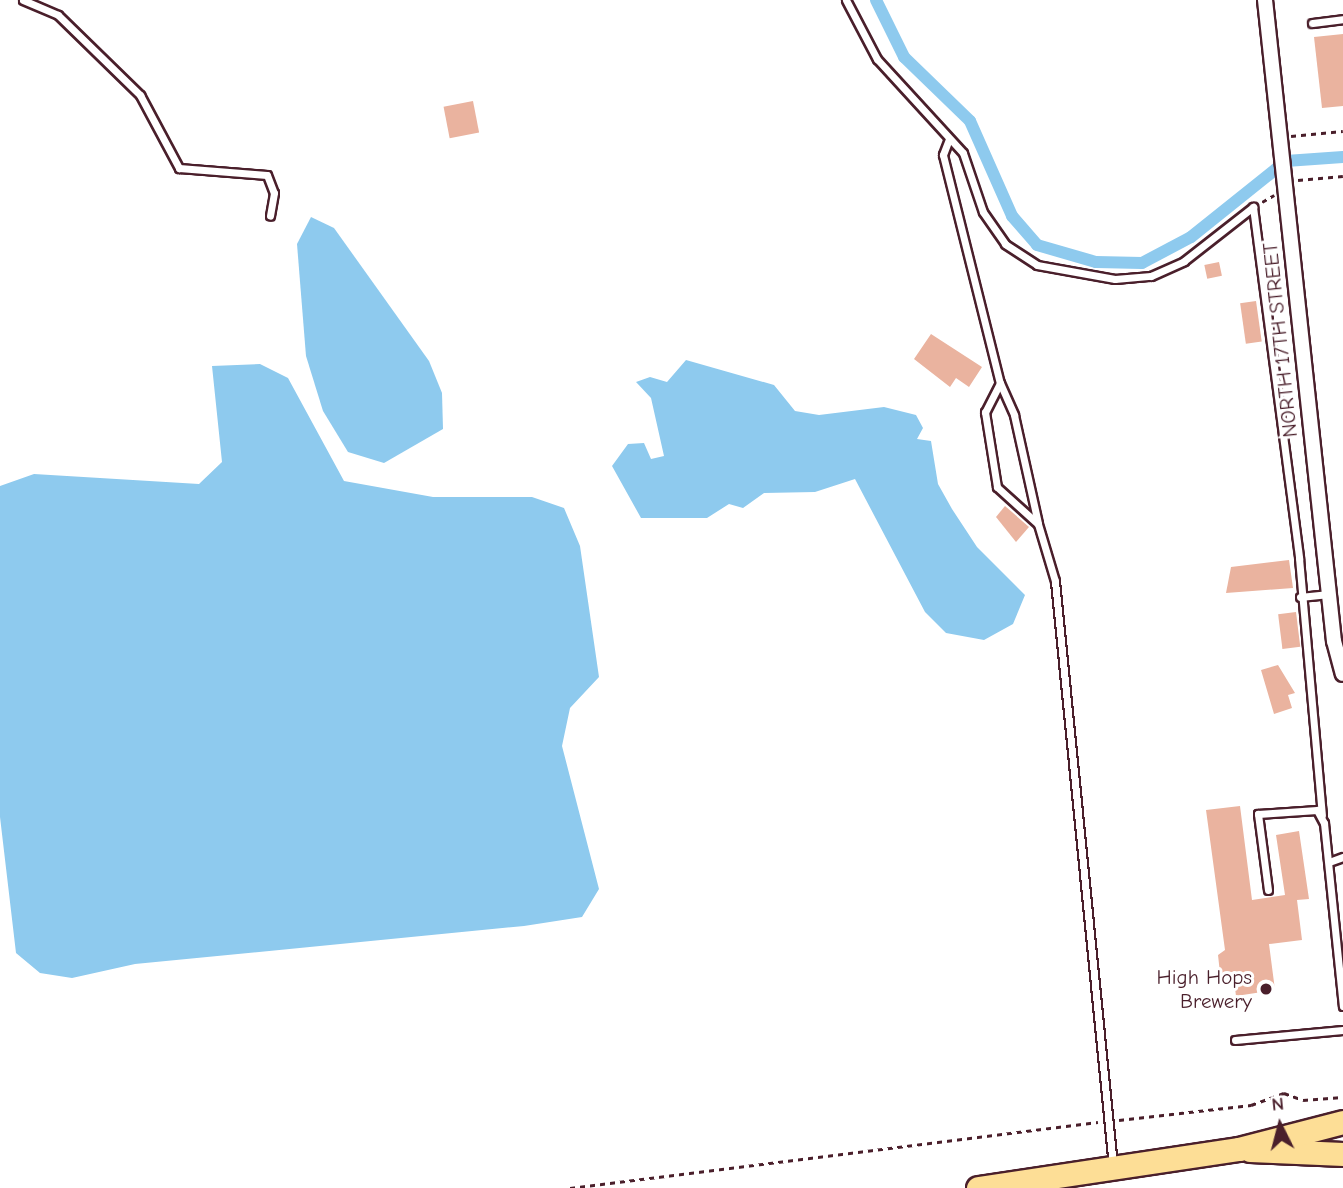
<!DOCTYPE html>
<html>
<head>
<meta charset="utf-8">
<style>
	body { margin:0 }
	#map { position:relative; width:1343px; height:1188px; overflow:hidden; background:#fff; font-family:"Comic Neue",sans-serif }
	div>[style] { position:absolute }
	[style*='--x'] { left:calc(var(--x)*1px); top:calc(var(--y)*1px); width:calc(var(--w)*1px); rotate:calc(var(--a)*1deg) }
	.water>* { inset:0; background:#8ecaee }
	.canal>* { height:12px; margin:-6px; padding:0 6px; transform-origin:6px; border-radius:6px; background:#8ecaee }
	.building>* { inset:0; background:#eab39f; transform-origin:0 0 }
	.path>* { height:2.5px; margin-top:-1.25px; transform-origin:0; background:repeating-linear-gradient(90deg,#4a1f2b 0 5px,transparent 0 10px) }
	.roads { filter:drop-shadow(2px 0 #4a1f2b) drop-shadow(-2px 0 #4a1f2b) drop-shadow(0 2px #4a1f2b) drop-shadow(0 -2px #4a1f2b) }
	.service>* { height:7px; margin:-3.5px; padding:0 3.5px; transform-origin:3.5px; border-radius:3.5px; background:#fff }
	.minor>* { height:14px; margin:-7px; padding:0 7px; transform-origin:7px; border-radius:7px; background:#fff }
	.primary>* { height:23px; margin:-11.5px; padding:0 11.5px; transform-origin:11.5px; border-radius:11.5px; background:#fdde96 }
	.dots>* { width:19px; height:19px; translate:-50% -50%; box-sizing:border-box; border:4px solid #fff; border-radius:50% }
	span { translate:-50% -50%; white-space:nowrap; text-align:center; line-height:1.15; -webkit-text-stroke:6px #fff; paint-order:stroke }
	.street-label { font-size:21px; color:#4a1f2b }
	.poi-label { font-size:21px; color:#4a1f2b }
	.right { translate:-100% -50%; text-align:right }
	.north { position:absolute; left:1245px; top:1090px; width:70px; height:70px; -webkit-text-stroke:5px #fff; paint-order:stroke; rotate:354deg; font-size:19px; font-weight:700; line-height:28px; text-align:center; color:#4a1f2b }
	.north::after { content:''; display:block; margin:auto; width:24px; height:32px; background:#4a1f2b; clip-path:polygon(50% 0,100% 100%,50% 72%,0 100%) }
</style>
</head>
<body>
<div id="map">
	<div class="water">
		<div style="clip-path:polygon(311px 217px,334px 228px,429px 361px,442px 393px,443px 429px,384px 463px,348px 452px,323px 411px,306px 356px,297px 244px)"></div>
		<div style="clip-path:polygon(686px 360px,774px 385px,795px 411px,819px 415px,884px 407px,916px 415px,923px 428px,917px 439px,931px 441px,938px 484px,952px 509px,977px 547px,1025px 595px,1013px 624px,984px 640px,946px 633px,925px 612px,855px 479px,815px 492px,764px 493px,743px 508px,729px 504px,707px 518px,641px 518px,612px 466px,628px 444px,644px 443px,651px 459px,664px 456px,651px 398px,636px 382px,650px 377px,667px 382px)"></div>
		<div style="clip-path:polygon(260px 364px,288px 378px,344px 481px,433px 497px,532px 497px,564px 508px,580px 546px,599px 677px,570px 708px,562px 746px,599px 889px,582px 917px,524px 926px,135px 964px,72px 978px,40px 973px,16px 953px,0 817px,0 486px,34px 474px,199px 484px,222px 462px,212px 366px)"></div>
	</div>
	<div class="canal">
		<div style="--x:876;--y:0;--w:64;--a:63.8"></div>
		<div style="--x:904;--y:57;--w:92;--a:44.1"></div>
		<div style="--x:970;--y:121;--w:104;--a:66.1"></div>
		<div style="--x:1012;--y:216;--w:38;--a:49"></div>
		<div style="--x:1037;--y:245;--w:61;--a:16.1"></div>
		<div style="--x:1096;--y:262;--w:46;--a:1.2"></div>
		<div style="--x:1142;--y:263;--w:55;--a:-28"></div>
		<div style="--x:1191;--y:237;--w:122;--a:-38.7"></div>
		<div style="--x:1286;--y:161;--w:57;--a:-4"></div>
	</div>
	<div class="building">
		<div style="clip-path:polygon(1343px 34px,1343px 106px,1322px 108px,1314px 37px)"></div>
		<div style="left:473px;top:101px;width:32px;height:30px;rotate:79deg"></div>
		<div style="left:1219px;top:262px;width:14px;height:15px;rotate:78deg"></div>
		<div style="left:1256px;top:301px;width:41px;height:16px;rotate:82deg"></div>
		<div style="clip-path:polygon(931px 334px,982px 367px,969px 387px,956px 378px,950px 387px,914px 359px)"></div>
		<div style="clip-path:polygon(1005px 506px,1029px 527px,1016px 542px,996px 517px)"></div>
		<div style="clip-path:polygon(1289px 560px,1293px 588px,1226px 593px,1231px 567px)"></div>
		<div style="left:1296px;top:612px;width:35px;height:18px;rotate:83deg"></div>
		<div style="clip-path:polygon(1278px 665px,1295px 693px,1288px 695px,1292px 708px,1274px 714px,1261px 670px)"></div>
		<div style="clip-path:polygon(1240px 806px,1252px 900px,1285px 895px,1276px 835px,1299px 831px,1309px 899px,1297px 900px,1302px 940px,1269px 944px,1275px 990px,1236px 996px,1233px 972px,1220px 973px,1218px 955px,1225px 950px,1206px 810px)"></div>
	</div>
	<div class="path">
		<div style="--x:1291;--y:136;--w:52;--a:-5.5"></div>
		<div style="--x:1298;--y:180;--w:45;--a:-5.1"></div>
		<div style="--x:1262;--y:202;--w:14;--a:-30"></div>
		<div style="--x:1119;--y:1120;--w:133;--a:-6.5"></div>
		<div style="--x:1251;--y:1105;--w:35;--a:-20"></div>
		<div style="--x:1284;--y:1093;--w:20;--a:20"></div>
		<div style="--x:1303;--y:1100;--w:40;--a:-4.3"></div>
		<div style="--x:570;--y:1188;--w:532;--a:-7.13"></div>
	</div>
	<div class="roads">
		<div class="service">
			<div style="--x:23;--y:0;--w:38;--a:23"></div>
			<div style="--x:58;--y:15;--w:115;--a:44.3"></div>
			<div style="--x:140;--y:95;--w:83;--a:61.9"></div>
			<div style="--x:179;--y:168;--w:88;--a:4.5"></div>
			<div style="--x:267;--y:175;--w:19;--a:69"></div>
			<div style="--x:274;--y:193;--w:23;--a:100"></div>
			<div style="--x:846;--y:0;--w:67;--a:62.3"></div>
			<div style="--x:877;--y:59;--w:127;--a:47.5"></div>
			<div style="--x:963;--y:153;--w:62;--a:71.3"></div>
			<div style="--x:983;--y:212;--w:39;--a:55"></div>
			<div style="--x:1005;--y:244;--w:38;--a:33"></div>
			<div style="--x:1037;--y:265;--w:79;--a:10.2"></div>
			<div style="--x:1115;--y:279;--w:36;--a:-5"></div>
			<div style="--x:1151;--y:276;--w:36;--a:-24"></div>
			<div style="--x:1184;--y:261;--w:88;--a:-38"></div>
			<div style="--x:1312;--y:23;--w:31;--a:-7"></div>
			<div style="--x:949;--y:139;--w:17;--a:111"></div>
			<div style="--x:943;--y:155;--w:235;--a:76"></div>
			<div style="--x:1000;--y:383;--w:33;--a:117"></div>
			<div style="--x:985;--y:412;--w:76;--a:80.9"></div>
			<div style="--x:997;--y:487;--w:55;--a:42.1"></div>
			<div style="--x:1038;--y:524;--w:59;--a:73.4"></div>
			<div style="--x:1055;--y:581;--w:588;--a:84.34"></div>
			<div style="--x:1253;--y:207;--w:354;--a:82.5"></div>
			<div style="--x:1299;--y:558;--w:258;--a:84.9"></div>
			<div style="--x:1000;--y:383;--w:35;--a:66"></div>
			<div style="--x:1014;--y:415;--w:111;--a:77.5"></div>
			<div style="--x:1300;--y:597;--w:29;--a:-6"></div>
			<div style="--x:1329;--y:862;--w:15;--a:-20"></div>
			<div style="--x:1268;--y:890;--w:77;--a:-97.5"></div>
			<div style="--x:1258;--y:814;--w:59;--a:-3.9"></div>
			<div style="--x:1317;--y:810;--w:15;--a:62"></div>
			<div style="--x:1324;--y:823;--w:184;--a:84.1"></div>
			<div style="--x:1235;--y:1040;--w:108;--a:-5.3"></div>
		</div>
		<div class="minor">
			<div style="--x:1265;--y:0;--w:645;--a:83.86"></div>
			<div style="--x:1334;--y:641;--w:34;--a:75"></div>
		</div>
		<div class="primary">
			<div style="--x:1250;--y:1150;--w:93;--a:2.5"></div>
			<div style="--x:978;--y:1188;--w:264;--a:-8.5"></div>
			<div style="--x:1239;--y:1149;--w:107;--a:-14.6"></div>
		</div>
	</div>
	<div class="dots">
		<div style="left:1266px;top:989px;background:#4a1f2b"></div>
	</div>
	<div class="street-label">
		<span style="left:1280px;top:340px;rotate:-96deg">NORTH 17TH STREET</span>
	</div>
	<div class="poi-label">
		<span class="right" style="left:1252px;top:989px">High Hops<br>Brewery</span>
	</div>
	<div class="north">N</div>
</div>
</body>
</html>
